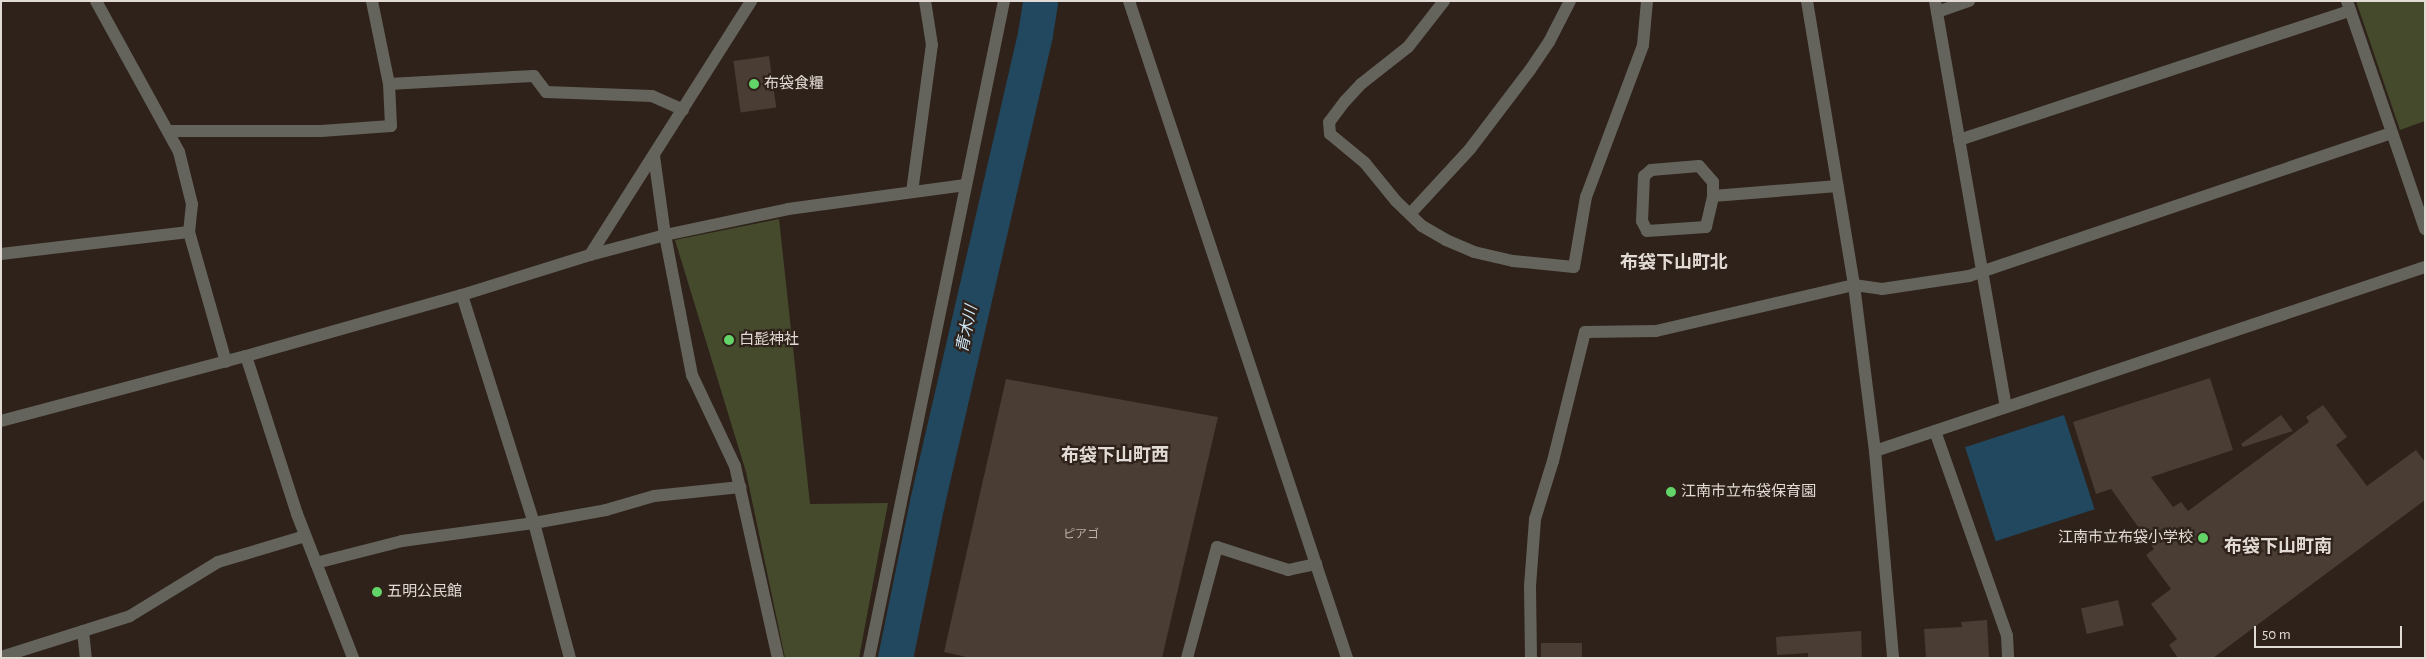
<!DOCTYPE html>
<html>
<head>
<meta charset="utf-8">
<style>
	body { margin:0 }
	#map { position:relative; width:2426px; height:659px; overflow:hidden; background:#2e221a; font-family:"Alegreya Sans","Noto Sans JP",sans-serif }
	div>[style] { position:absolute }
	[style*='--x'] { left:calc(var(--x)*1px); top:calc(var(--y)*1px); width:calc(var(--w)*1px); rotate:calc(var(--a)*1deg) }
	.green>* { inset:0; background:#454a2d }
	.water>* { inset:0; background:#224860; transform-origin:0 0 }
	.river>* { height:35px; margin:-17.5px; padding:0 17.5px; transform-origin:17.5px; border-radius:17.5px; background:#224860 }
	.building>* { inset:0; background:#4a3d34; transform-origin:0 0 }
	.minor>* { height:12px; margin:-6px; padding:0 6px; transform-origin:6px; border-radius:6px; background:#64635c }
	.tertiary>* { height:12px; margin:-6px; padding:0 6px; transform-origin:6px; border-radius:6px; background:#64635c }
	.dots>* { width:14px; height:14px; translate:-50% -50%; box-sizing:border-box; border:2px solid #2e221a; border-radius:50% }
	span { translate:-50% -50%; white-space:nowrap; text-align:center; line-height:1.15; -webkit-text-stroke:4.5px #2e221a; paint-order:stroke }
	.number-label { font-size:12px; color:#bcb3ac }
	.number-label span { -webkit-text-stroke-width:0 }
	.poi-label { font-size:15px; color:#e2dad4 }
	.left { translate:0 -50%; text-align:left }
	.right { translate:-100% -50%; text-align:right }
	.water-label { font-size:16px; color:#cce6f7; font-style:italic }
	.quarter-label { font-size:18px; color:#e2dad4; font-weight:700 }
	.frame { position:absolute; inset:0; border:2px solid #e2dad4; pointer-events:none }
	.scale { position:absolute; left:2254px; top:626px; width:148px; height:22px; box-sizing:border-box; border:2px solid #e2dad4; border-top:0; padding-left:6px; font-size:15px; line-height:18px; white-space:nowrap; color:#e2dad4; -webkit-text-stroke:4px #2e221a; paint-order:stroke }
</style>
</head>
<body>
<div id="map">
	<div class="green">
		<div style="clip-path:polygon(2356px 1px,2425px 1px,2425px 121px,2400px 130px)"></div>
		<div style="clip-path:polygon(779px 219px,810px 504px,888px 503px,859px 658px,785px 658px,746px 472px,675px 240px)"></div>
	</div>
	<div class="water">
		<div style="left:2064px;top:415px;width:99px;height:104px;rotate:72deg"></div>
	</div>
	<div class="river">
		<div style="--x:895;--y:658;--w:159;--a:-78.4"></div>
		<div style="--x:927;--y:502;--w:480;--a:-77"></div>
		<div style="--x:1035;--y:34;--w:33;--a:-81"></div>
	</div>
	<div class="building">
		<div style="left:769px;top:56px;width:52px;height:36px;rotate:82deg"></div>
		<div style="clip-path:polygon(2210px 378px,2233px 450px,2151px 477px,2173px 507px,2181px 502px,2188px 511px,2309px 422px,2306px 417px,2323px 405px,2347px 437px,2336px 445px,2367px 486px,2416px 450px,2425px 462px,2425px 500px,2213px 658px,2178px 658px,2169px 645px,2177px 639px,2151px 604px,2171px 589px,2146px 555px,2154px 549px,2111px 489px,2096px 494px,2073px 422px)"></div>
		<div style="clip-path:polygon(1006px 379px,1218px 417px,1162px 658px,971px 658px,944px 652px)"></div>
		<div style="clip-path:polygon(2281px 415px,2293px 431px,2243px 447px,2241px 444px)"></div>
		<div style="left:2118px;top:600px;width:26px;height:38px;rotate:77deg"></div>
		<div style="clip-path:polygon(1987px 620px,1989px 658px,1926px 658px,1924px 629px,1962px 627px,1961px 622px)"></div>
		<div style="clip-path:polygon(1861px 631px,1862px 658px,1808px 658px,1808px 653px,1777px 655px,1776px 637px)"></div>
		<div style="left:1541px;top:643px;width:41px;height:15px"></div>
	</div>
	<div class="minor">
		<div style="--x:96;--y:1;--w:172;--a:61.2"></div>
		<div style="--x:179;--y:152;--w:54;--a:76"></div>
		<div style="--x:192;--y:204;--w:28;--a:96"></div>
		<div style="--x:189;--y:232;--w:135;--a:74.1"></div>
		<div style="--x:1444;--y:1;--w:58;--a:128"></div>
		<div style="--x:1408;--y:47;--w:60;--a:141.8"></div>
		<div style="--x:1361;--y:84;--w:23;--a:133"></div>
		<div style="--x:1345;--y:101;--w:26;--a:127"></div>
		<div style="--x:1329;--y:122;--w:12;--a:85"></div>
		<div style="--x:1330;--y:134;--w:45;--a:39.6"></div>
		<div style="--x:1365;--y:163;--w:49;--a:50.8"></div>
		<div style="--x:1396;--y:201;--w:36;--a:44"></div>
		<div style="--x:1422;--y:226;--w:28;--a:30"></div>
		<div style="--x:1446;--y:240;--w:30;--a:23"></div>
		<div style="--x:1474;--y:252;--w:40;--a:13"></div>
		<div style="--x:1513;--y:261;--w:61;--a:5.6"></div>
		<div style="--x:1574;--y:267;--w:71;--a:-80.3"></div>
		<div style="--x:1586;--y:197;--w:162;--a:-69.4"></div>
		<div style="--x:1643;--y:45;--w:44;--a:-84.8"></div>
		<div style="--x:1935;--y:1;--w:412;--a:80.1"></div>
		<div style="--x:2347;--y:1;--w:241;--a:71.1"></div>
		<div style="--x:1937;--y:12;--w:34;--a:-19"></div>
		<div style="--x:389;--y:84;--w:145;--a:-3.2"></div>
		<div style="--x:534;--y:76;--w:20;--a:53"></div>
		<div style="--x:546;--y:92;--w:106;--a:2.2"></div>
		<div style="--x:652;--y:96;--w:34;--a:24"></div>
		<div style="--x:169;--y:131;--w:152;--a:0"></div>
		<div style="--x:321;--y:131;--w:70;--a:-4.1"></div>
		<div style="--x:391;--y:126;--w:42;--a:-92.7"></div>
		<div style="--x:389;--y:84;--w:85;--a:-101.6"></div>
		<div style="--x:1959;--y:140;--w:412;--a:-18.3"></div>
		<div style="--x:654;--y:156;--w:80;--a:82.1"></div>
		<div style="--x:665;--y:235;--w:143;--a:79.1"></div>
		<div style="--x:692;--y:375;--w:101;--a:64.7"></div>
		<div style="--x:735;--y:466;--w:197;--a:77.4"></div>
		<div style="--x:912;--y:192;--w:148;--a:-82.3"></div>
		<div style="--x:932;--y:45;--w:45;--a:-99"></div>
		<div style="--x:1713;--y:196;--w:14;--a:-90"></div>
		<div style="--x:1713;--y:182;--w:21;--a:-131"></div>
		<div style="--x:1699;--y:166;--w:48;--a:175.2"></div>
		<div style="--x:1651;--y:170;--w:9;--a:139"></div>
		<div style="--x:1644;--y:176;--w:45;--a:92.5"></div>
		<div style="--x:1642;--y:221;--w:11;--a:63"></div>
		<div style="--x:1647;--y:231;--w:59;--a:-3.9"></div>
		<div style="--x:1706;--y:227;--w:32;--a:-77"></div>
		<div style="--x:1713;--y:196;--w:125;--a:-4.6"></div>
		<div style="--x:1410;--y:214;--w:88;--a:-47.3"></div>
		<div style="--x:1470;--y:149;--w:99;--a:-52.8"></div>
		<div style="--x:1530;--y:70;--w:34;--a:-56"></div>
		<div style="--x:1549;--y:42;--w:46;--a:-62.9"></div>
		<div style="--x:1;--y:254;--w:189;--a:-6.7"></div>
		<div style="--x:590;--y:255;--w:301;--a:-57.6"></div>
		<div style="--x:462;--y:295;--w:239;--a:72.5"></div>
		<div style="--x:534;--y:523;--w:140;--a:75.1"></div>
		<div style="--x:246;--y:356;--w:166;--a:72.1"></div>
		<div style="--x:297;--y:514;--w:155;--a:68.7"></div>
		<div style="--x:1935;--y:431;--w:217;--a:70.6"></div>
		<div style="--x:2007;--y:636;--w:22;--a:87"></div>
		<div style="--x:1875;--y:451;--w:580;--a:-18.5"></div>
		<div style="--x:316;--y:563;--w:89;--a:-14.3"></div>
		<div style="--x:402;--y:541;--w:133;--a:-7.8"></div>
		<div style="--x:534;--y:523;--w:73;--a:-10.2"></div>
		<div style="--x:606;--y:510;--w:50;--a:-16.3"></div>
		<div style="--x:654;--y:496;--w:87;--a:-5.9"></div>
		<div style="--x:83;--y:631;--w:27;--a:84"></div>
		<div style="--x:1;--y:657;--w:135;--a:-17.6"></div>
		<div style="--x:130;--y:616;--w:103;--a:-31.5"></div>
		<div style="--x:218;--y:562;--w:91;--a:-16.6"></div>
		<div style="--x:1187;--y:658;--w:115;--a:-74.9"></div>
		<div style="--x:1217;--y:547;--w:75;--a:17.9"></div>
		<div style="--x:1288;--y:570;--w:29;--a:-12"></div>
		<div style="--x:1531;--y:658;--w:72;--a:-90.8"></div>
		<div style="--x:1530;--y:586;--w:67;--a:-85.7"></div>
		<div style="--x:1535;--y:519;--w:61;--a:-72.8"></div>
		<div style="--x:1553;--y:461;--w:133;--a:-76.1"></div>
		<div style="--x:1585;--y:332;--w:71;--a:-0.8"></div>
		<div style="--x:1656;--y:331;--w:203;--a:-13.1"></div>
		<div style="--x:1854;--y:285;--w:28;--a:8"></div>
		<div style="--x:1882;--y:289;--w:88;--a:-8.5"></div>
		<div style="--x:1969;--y:276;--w:446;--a:-18.7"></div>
	</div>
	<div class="tertiary">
		<div style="--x:1129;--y:1;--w:692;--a:71.64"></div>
		<div style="--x:1807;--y:1;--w:288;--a:80.6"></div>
		<div style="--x:1854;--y:285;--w:167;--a:82.8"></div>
		<div style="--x:1875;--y:451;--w:208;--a:85"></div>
		<div style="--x:1;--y:421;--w:253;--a:-14.9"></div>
		<div style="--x:246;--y:356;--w:224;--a:-15.8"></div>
		<div style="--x:462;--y:295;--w:134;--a:-17.4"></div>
		<div style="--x:590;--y:255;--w:78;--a:-14.9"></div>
		<div style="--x:665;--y:235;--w:126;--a:-11.9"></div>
		<div style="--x:788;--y:209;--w:179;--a:-7.7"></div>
		<div style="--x:869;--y:658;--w:671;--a:-78.39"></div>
	</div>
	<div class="dots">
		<div style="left:754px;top:84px;background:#63d468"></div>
		<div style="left:729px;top:340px;background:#63d468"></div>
		<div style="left:1671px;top:492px;background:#63d468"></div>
		<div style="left:2203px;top:538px;background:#63d468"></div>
		<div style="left:377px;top:592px;background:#63d468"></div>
	</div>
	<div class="number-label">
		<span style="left:1081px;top:535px">ピアゴ</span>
	</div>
	<div class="poi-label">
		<span class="left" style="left:764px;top:84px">布袋食糧</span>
		<span class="left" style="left:739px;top:340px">白髭神社</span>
		<span class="left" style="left:1681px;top:492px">江南市立布袋保育園</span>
		<span class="right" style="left:2193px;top:538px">江南市立布袋小学校</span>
		<span class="left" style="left:387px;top:592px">五明公民館</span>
	</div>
	<div class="water-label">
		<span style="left:967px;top:329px;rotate:-78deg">青木川</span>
	</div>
	<div class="quarter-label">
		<span style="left:1674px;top:263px">布袋下山町北</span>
		<span style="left:1115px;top:456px">布袋下山町西</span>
		<span style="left:2278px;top:547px">布袋下山町南</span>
	</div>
	<div class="frame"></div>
	<div class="scale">50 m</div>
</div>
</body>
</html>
